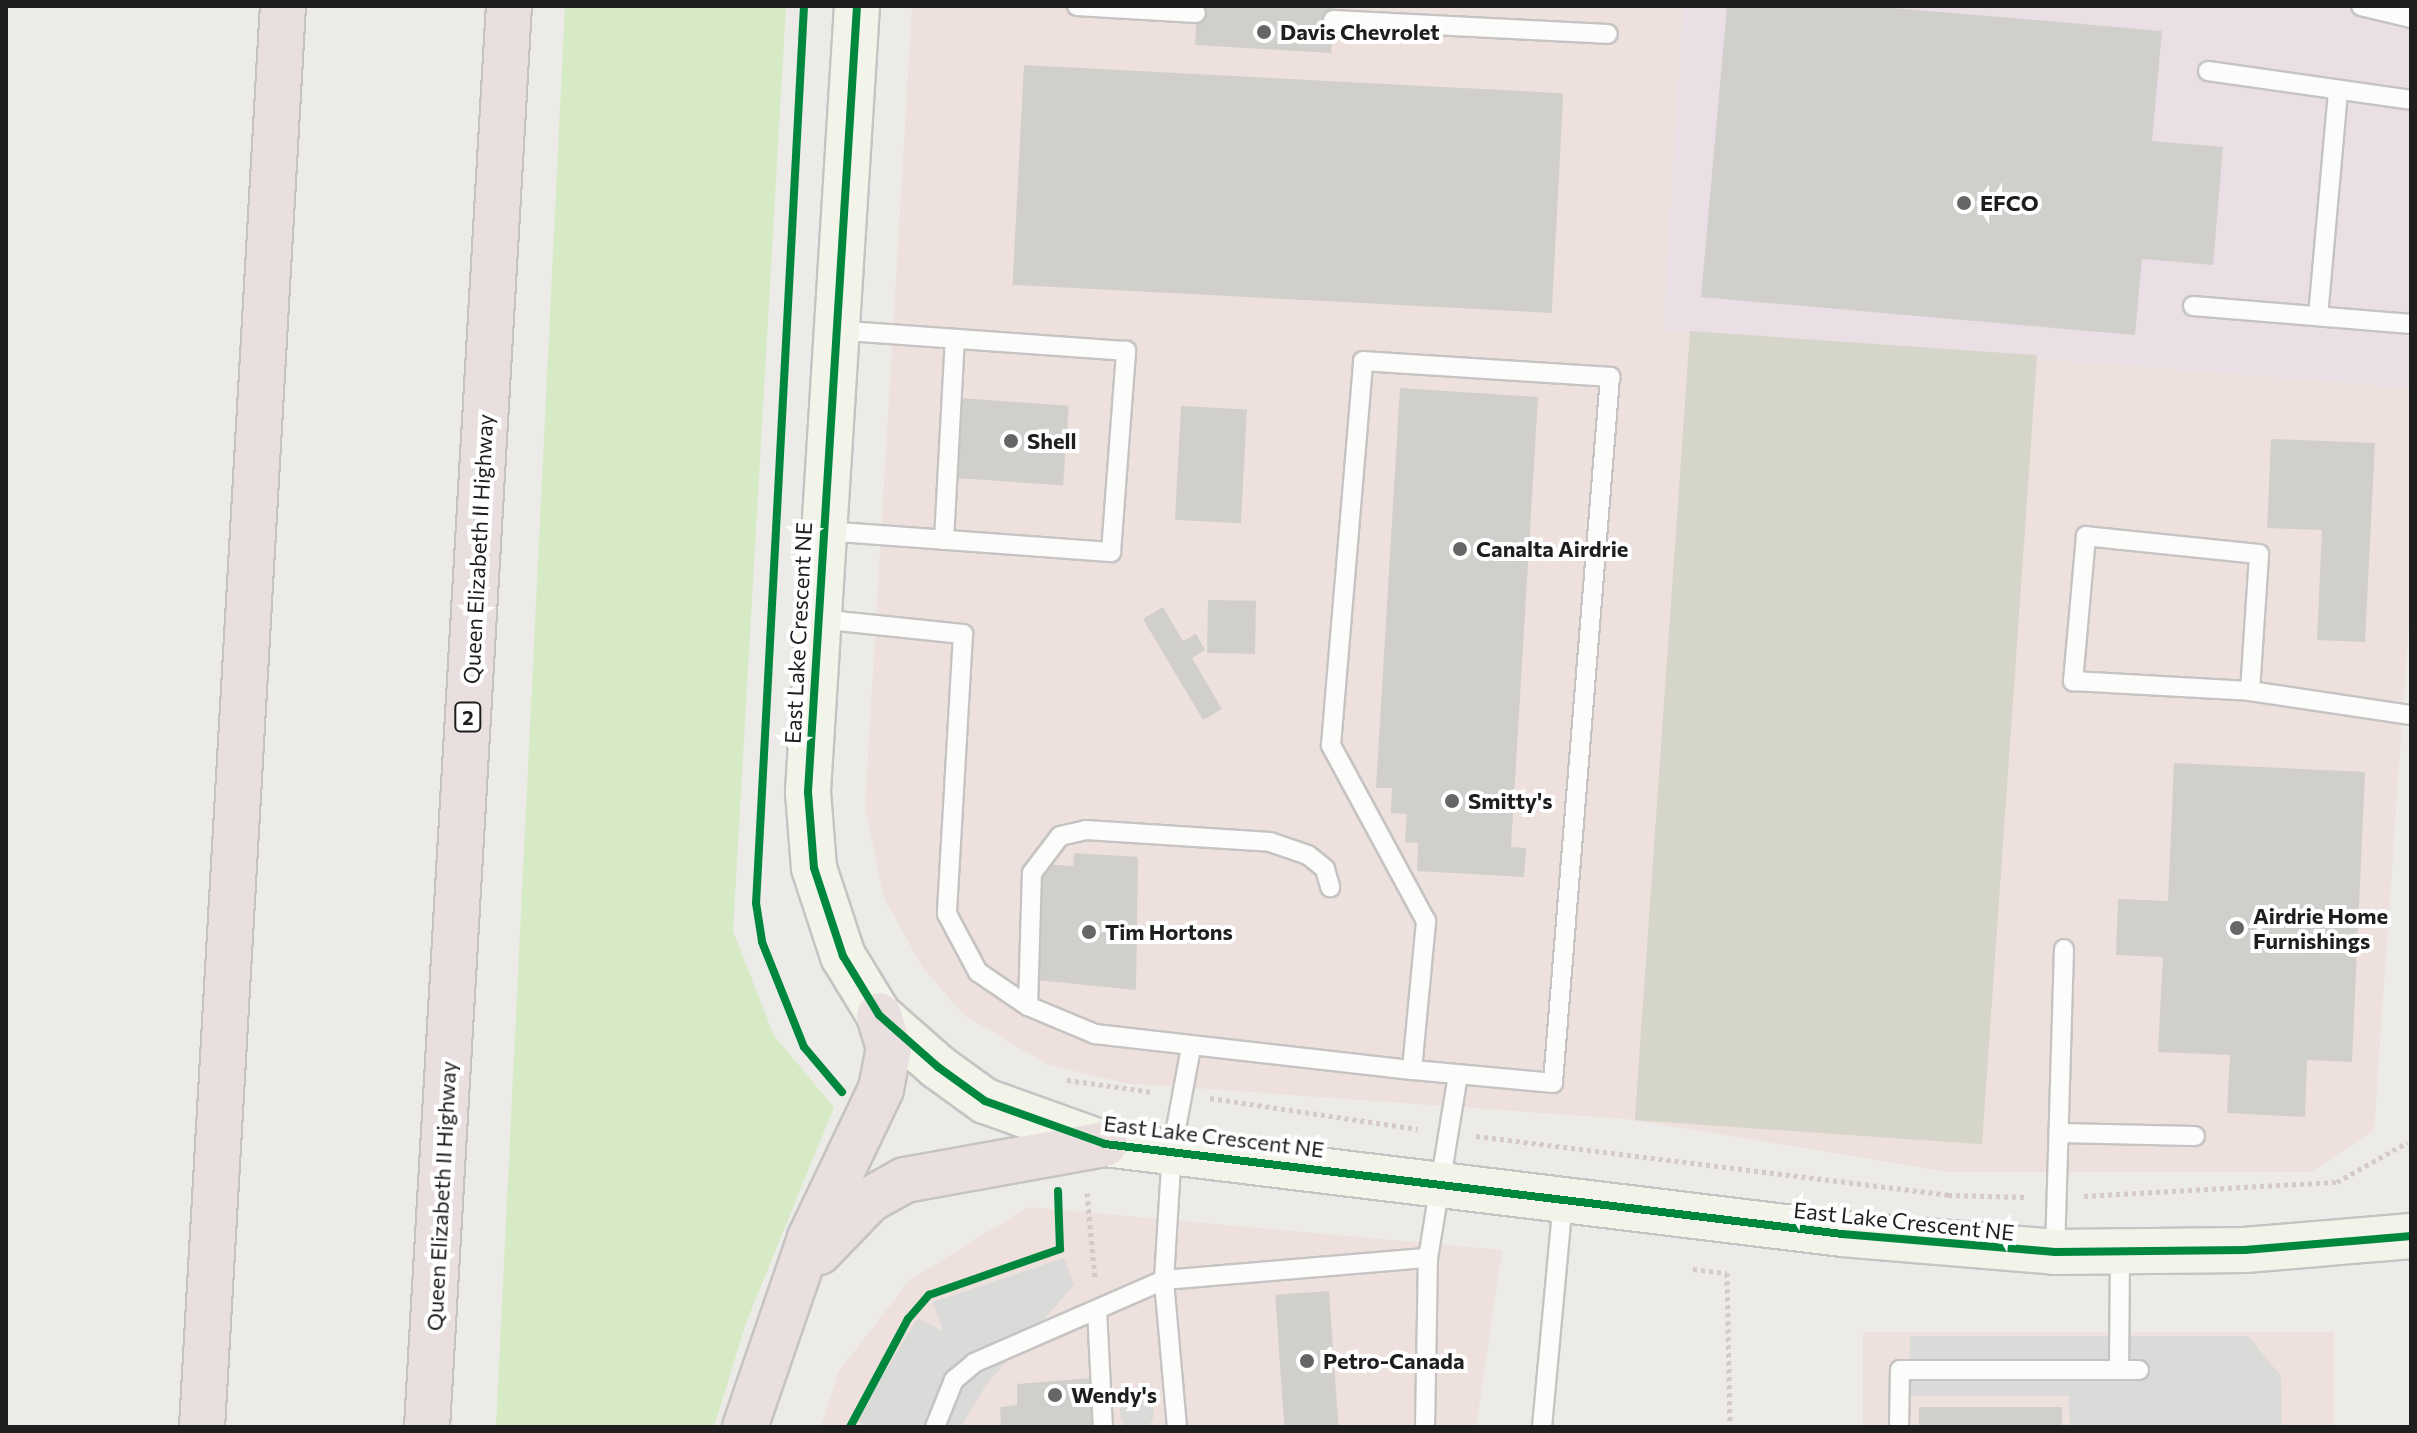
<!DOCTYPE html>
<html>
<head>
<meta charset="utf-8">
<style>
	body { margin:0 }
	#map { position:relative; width:2417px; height:1433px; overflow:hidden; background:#ecebe7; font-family:Commissioner,sans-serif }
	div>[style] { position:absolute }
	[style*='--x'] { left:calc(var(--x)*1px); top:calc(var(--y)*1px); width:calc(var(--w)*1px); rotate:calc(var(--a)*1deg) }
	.commercial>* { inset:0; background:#eee0dc; transform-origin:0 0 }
	.industrial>* { inset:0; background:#eadfe5 }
	.religious>* { inset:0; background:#dadad8 }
	.round { border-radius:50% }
	.construction>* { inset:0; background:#d5d5c9; transform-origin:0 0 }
	.grass>* { inset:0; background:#d6eac5 }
	.building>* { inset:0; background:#d0cfcc; transform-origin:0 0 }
	.path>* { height:5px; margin-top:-2.5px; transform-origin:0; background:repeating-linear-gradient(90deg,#d6cac7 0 4px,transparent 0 8px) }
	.roads { filter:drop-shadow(2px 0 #c5c4c3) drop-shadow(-2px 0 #c5c4c3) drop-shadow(0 2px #c5c4c3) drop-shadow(0 -2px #c5c4c3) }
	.lane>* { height:18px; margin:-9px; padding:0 9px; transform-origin:9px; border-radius:9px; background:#fcfcfb }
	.secondary>* { height:44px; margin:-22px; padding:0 22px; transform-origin:22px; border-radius:22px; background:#f2f4ea }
	.highway>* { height:44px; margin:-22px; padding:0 22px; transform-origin:22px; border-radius:22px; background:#e9dfdf }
	.cycleway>* { height:8px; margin:-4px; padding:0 4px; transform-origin:4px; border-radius:4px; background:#00873e }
	.dots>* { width:22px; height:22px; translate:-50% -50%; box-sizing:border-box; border:4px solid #fff; border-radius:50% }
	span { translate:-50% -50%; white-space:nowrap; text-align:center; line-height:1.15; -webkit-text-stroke:8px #fff; paint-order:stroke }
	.shield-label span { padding:2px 6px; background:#fff; border:2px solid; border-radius:6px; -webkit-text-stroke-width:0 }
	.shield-label { font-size:20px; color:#1e1e1e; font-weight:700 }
	.poi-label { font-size:22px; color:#1e1e1e; font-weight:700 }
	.left { translate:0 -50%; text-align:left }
	.street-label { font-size:22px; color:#1e1e1e }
	.frame { position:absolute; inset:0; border:8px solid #1e1e1e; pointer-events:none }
</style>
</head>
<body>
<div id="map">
	<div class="commercial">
		<div style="clip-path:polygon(912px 6px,1683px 6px,1664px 329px,2411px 388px,2411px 592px,2374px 1130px,2311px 1172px,1949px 1172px,1627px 1119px,1124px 1083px,1046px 1064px,963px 1014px,923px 968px,884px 898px,865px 808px)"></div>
		<div style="clip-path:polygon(1028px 1207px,1502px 1250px,1476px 1427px,821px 1427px,839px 1371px,909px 1281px)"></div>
		<div style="left:2334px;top:1332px;width:95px;height:471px;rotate:90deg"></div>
	</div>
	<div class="industrial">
		<div style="clip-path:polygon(1683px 6px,2411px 6px,2411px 388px,1663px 329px)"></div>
	</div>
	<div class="religious">
		<div style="clip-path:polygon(1064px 1258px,1074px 1285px,986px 1385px,961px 1427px,867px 1427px,855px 1419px,918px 1318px,943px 1331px,933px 1302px)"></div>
		<div style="clip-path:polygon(1910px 1336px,2248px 1336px,2281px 1376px,2282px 1427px,2070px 1427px,2069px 1396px,1909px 1396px)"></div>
		<div class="round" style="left:1120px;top:1396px;width:34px;height:34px"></div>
	</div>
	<div class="construction">
		<div style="left:1690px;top:331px;width:348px;height:791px;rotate:4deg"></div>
	</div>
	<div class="grass">
		<div style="clip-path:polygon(565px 6px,786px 6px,733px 931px,774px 1036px,834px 1107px,746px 1323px,714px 1427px,496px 1427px)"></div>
	</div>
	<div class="building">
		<div style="clip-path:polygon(1197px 6px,1334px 6px,1331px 53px,1195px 45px)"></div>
		<div style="clip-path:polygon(1727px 6px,1871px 6px,2162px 31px,2152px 141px,2223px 147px,2213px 265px,2142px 259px,2135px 335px,1701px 297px)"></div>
		<div style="left:1024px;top:65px;width:540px;height:220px;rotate:3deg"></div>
		<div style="clip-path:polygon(1400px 388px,1538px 397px,1511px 847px,1526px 848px,1524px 877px,1417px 871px,1418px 843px,1405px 842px,1407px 814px,1391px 813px,1392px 788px,1376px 788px)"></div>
		<div style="left:959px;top:398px;width:110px;height:80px;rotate:4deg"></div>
		<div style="left:1181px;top:406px;width:66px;height:114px;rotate:3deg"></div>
		<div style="clip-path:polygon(2271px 439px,2375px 443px,2365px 642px,2317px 640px,2322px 530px,2267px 528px)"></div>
		<div style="left:1208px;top:600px;width:48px;height:53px;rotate:1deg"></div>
		<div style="clip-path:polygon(1163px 607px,1183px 641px,1196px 634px,1205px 650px,1192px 658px,1222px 709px,1203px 720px,1143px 619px)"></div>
		<div style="clip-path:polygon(2174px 763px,2365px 772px,2352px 1062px,2307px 1060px,2305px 1117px,2227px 1113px,2230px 1055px,2158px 1052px,2163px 957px,2116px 955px,2118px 899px,2168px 901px)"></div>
		<div style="clip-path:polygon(1074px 853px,1138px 857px,1136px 990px,1036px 980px,1043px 864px,1073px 866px)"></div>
		<div style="left:1329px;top:1291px;width:136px;height:54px;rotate:86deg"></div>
		<div style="clip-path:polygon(1091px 1378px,1095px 1427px,1001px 1427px,1000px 1407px,1017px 1405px,1017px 1384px)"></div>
		<div style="left:1919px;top:1407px;width:143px;height:20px"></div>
	</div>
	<div class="path">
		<div style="--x:1067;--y:1080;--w:87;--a:7.9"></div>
		<div style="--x:1210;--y:1098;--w:210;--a:8.5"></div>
		<div style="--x:1476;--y:1136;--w:476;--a:7.1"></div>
		<div style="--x:1948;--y:1195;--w:78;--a:1.5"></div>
		<div style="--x:1087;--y:1193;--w:86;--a:84.7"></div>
		<div style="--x:2084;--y:1196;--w:253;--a:-3.2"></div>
		<div style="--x:2337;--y:1182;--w:81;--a:-29.4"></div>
		<div style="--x:1693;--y:1269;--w:34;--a:7"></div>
		<div style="--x:1727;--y:1273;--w:154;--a:88.9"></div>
	</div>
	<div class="roads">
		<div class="lane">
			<div style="--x:1077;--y:6;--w:119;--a:3.4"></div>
			<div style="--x:2361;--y:6;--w:51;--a:13.5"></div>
			<div style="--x:1333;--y:20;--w:275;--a:2.9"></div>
			<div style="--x:2208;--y:71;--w:205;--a:8.1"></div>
			<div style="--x:2193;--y:306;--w:219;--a:4.7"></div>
			<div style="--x:2318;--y:316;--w:227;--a:-84.9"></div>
			<div style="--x:1363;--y:361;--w:248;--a:3.7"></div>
			<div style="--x:1610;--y:377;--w:708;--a:94.62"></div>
			<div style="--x:1553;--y:1083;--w:142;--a:-174.7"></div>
			<div style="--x:1412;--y:1070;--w:150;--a:-84.6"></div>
			<div style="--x:1426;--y:921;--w:200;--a:-118.4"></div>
			<div style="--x:1331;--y:745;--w:385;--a:-85.2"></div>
			<div style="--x:824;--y:531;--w:288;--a:4.2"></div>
			<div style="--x:1111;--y:552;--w:202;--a:-85.7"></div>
			<div style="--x:1126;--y:351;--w:292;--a:-175.9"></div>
			<div style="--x:944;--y:540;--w:201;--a:-86.9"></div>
			<div style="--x:818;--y:619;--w:146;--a:5.9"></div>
			<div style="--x:963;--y:634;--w:280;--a:93.3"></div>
			<div style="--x:947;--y:914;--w:66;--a:61.9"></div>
			<div style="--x:978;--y:972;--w:60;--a:34.2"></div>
			<div style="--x:1028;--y:1006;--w:73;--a:22.7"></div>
			<div style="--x:1095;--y:1034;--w:319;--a:6.5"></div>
			<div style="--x:2250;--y:691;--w:137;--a:-86.2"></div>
			<div style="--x:2259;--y:554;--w:174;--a:-174.1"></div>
			<div style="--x:2086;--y:536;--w:146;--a:95.1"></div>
			<div style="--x:2073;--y:681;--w:177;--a:3.2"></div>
			<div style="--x:2250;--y:691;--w:163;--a:8.5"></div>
			<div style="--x:1028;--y:1006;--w:133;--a:-88.3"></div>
			<div style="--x:1032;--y:873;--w:46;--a:-52.9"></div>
			<div style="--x:1060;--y:836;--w:27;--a:-13"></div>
			<div style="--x:1086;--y:830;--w:184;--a:3.7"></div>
			<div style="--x:1270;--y:842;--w:40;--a:18.9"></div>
			<div style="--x:1308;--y:855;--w:22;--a:39"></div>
			<div style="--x:1325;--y:869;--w:19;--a:74"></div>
			<div style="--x:2059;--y:1133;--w:136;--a:1.3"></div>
			<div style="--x:2055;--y:1252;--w:303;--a:-88.3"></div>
			<div style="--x:1097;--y:1310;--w:117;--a:87.1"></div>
			<div style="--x:2119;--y:1370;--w:119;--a:-89.5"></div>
			<div style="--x:935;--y:1427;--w:51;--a:-68"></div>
			<div style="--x:954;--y:1380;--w:26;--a:-40"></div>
			<div style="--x:974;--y:1363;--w:207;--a:-23.6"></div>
			<div style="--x:1164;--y:1280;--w:130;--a:-86.5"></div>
			<div style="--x:1172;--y:1150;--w:105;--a:-79.5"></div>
			<div style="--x:1177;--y:1427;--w:148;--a:-95.1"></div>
			<div style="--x:1164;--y:1280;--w:265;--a:-4.8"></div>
			<div style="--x:1425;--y:1427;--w:169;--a:-89"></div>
			<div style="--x:1428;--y:1258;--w:186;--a:-80.7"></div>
			<div style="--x:1542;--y:1427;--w:228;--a:-84.7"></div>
			<div style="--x:1899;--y:1427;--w:57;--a:-89"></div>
			<div style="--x:1900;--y:1370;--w:239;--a:0"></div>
		</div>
		<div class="secondary">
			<div style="--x:857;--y:6;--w:788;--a:93.57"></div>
			<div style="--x:808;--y:792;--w:76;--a:85.5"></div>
			<div style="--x:814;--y:868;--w:93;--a:71.8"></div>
			<div style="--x:843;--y:956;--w:69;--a:58.6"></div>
			<div style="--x:879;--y:1015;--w:79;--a:41.4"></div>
			<div style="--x:938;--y:1067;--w:58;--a:35.9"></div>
			<div style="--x:985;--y:1101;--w:127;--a:19.7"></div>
			<div style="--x:1105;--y:1144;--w:742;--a:6.96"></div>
			<div style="--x:1842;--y:1234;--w:214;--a:4.8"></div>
			<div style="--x:2055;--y:1252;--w:190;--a:-0.6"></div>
			<div style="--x:2245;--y:1250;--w:167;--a:-4.8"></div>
		</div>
		<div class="highway">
			<div style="--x:819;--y:1252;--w:72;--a:-46.1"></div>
			<div style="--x:869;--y:1200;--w:41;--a:-29.1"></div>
			<div style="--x:905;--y:1180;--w:203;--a:-10.2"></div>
			<div style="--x:202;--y:1427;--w:1423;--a:-86.74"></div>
			<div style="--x:427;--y:1427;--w:1423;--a:-86.7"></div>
			<div style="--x:745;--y:1427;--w:200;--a:-71"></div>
			<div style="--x:810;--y:1238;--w:165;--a:-64.5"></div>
			<div style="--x:881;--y:1089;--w:42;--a:-79"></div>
			<div style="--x:889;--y:1048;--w:34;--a:-107"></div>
		</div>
	</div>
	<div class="cycleway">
		<div style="--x:804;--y:6;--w:898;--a:93.06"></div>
		<div style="--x:756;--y:903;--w:39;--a:81"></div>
		<div style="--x:762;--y:942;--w:113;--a:68.2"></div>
		<div style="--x:804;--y:1047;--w:59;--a:49.8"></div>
		<div style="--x:857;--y:6;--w:788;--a:93.57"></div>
		<div style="--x:808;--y:792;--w:76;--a:85.5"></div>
		<div style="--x:814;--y:868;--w:93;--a:71.8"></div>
		<div style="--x:843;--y:956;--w:69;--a:58.6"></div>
		<div style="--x:879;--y:1015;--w:79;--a:41.4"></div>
		<div style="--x:938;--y:1067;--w:58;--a:35.9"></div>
		<div style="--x:985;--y:1101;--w:127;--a:19.7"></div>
		<div style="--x:1105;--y:1144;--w:742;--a:6.96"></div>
		<div style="--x:1842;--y:1234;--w:214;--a:4.8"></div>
		<div style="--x:2055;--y:1252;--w:190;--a:-0.6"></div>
		<div style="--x:2245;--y:1250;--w:167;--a:-4.8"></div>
		<div style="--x:850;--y:1427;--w:123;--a:-61.8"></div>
		<div style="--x:908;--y:1319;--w:32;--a:-49"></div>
		<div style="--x:929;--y:1295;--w:139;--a:-19.3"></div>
		<div style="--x:1060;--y:1249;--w:58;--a:-92"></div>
	</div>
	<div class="dots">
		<div style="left:1264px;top:32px;background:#666664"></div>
		<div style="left:1964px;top:203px;background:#666664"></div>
		<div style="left:1011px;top:441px;background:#666664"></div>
		<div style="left:1460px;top:549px;background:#666664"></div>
		<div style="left:1452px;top:801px;background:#666664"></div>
		<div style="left:2237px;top:928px;background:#666664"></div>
		<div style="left:1089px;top:932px;background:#666664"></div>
		<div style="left:1307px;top:1361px;background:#666664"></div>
		<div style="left:1055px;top:1395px;background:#666664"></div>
	</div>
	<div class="shield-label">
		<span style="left:468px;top:717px">2</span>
	</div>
	<div class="poi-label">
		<span class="left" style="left:1280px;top:32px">Davis Chevrolet</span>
		<span class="left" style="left:1980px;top:203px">EFCO</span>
		<span class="left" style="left:1027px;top:441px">Shell</span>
		<span class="left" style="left:1476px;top:549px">Canalta Airdrie</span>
		<span class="left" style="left:1468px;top:801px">Smitty's</span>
		<span class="left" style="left:2253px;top:928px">Airdrie Home<br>Furnishings</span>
		<span class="left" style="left:1105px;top:932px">Tim Hortons</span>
		<span class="left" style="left:1323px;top:1361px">Petro-Canada</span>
		<span class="left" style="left:1071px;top:1395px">Wendy's</span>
	</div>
	<div class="street-label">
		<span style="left:478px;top:549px;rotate:-87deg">Queen Elizabeth II Highway</span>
		<span style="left:798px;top:633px;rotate:-87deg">East Lake Crescent NE</span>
		<span style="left:1214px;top:1136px;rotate:7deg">East Lake Crescent NE</span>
		<span style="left:441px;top:1196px;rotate:-87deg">Queen Elizabeth II Highway</span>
		<span style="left:1904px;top:1221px;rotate:6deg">East Lake Crescent NE</span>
	</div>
	<div class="frame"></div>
</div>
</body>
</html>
